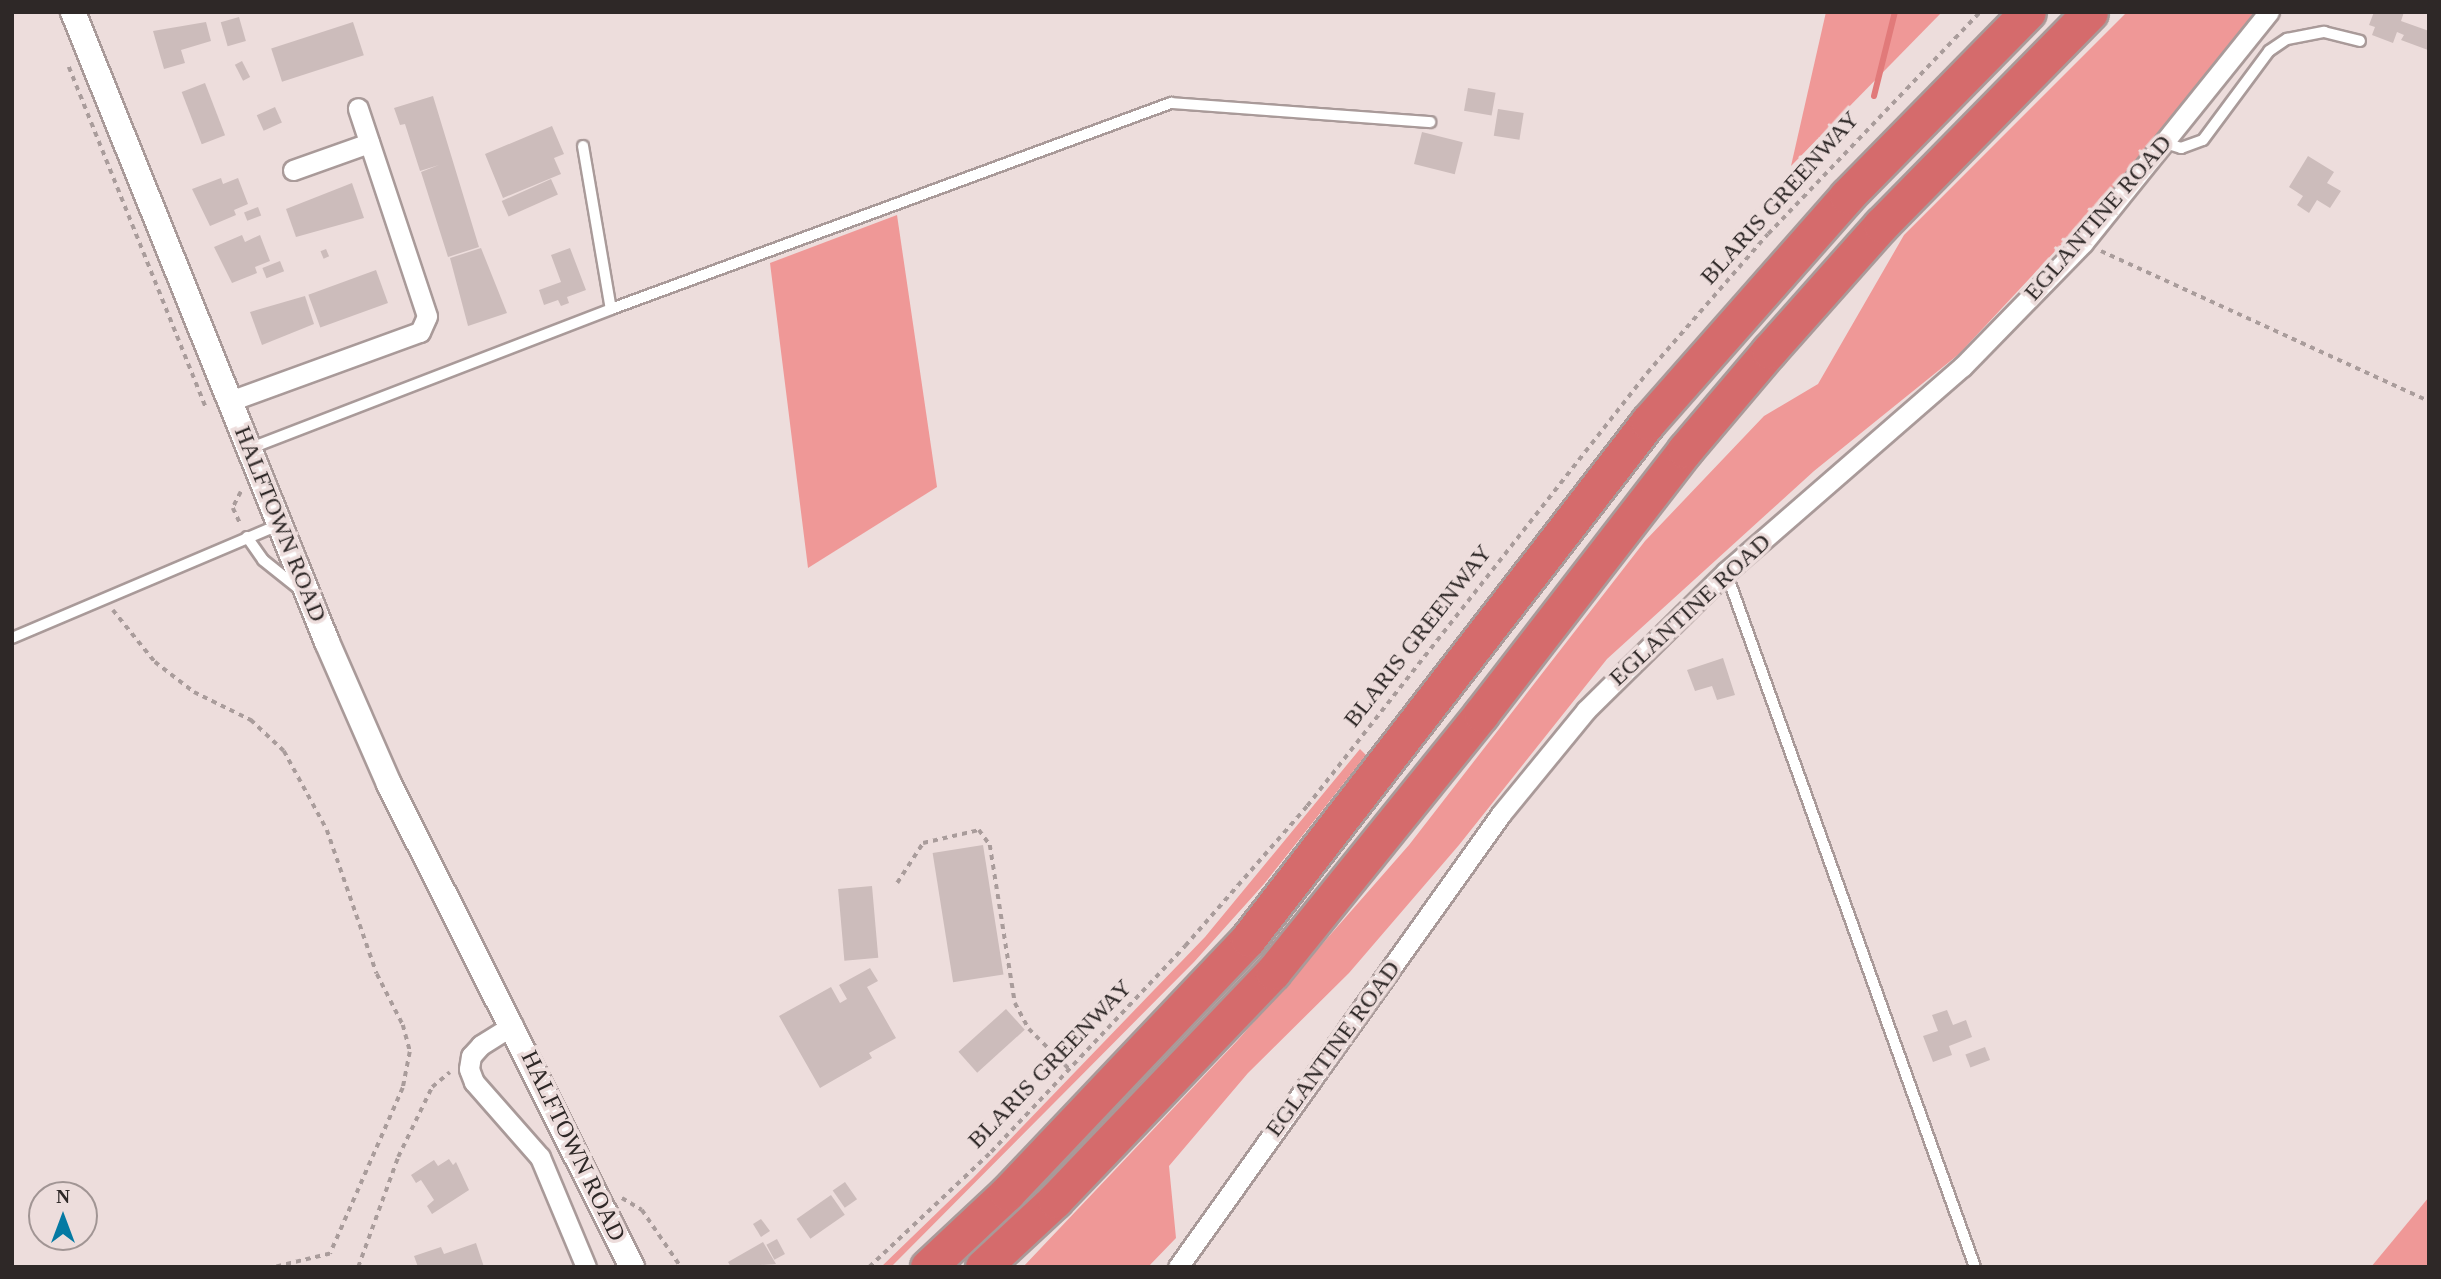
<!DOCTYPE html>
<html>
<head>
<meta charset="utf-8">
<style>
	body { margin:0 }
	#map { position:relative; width:2441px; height:1279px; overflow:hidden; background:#eddddc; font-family:"Times New Roman",serif }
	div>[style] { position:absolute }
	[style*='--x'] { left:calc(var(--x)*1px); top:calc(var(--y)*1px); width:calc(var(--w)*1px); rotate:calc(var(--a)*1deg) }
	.green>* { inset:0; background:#ef9897 }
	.stream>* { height:6px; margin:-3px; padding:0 3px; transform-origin:3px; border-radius:3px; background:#e17a7a }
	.building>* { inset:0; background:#ccbcbb; transform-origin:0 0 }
	.path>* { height:3.5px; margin-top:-1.75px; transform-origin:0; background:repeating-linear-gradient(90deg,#a99c9b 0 5px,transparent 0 10px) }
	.roads { filter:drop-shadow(2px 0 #a99a99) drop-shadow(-2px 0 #a99a99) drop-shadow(0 2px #a99a99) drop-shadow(0 -2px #a99a99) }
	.service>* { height:10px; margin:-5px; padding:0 5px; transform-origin:5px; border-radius:5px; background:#fff }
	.minor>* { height:19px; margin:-9.5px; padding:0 9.5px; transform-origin:9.5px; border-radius:9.5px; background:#fff }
	.tertiary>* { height:24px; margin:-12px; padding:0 12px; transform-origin:12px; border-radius:12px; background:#fff }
	.motorway>* { height:35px; margin:-17.5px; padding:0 17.5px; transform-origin:17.5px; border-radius:17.5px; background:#d56b6c }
	span { translate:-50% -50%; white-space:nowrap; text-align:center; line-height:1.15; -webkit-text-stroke:7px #eddddc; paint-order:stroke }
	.street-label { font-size:24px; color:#2e2827 }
	.frame { position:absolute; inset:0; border:14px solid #2e2827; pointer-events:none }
	.north { position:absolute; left:28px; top:1181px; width:70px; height:70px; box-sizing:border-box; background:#eddddc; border:2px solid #a19594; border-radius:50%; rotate:0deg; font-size:19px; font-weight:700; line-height:28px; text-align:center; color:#2e2827 }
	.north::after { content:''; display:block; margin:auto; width:24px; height:32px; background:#057aa3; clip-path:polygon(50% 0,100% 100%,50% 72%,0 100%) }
</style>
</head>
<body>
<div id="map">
	<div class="green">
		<div style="clip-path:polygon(1826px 12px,1942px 12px,1791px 166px)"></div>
		<div style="clip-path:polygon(2127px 12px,2260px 12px,2170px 128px,1959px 354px,1814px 471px,1607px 659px,1459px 845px,1349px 973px,1248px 1073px,1169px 1166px,1176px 1238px,1148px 1267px,1023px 1267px,1237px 1041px,1409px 845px,1645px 541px,1764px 416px,1818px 384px,1904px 235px)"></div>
		<div style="clip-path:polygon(897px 215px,937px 487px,808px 568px,770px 263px)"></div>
		<div style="clip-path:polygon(1360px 749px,1366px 755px,1264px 884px,1194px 962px,891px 1267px,881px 1267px,973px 1178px,1205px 937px)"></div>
		<div style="clip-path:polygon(2429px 1197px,2429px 1267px,2371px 1267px)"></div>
	</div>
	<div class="stream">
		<div style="--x:1874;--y:96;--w:87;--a:-76"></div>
	</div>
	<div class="building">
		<div style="clip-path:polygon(2374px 12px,2404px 12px,2401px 21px,2429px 31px,2428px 50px,2401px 40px,2404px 35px,2397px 32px,2393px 43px,2372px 35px,2375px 27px,2369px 25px)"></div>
		<div style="left:239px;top:17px;width:25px;height:19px;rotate:74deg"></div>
		<div style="clip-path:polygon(206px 22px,211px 41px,181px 50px,185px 63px,164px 69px,153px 31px)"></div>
		<div style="left:353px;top:22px;width:35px;height:86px;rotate:72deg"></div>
		<div style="left:242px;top:61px;width:18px;height:8px;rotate:63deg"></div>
		<div style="left:205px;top:83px;width:56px;height:25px;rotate:69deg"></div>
		<div style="left:1468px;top:88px;width:28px;height:23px;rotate:10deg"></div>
		<div style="clip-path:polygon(433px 96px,479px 247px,448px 257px,421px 172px,439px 165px,420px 171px,405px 124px,400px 125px,394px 108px)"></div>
		<div style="left:275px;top:107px;width:17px;height:20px;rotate:66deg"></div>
		<div style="left:1498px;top:109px;width:26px;height:27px;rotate:9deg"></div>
		<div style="clip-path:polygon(552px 126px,564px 154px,554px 158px,561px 174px,503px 198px,485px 154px)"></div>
		<div style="left:1422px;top:132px;width:42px;height:33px;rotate:14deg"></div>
		<div style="clip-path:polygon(2308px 156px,2334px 172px,2327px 183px,2341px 191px,2330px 208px,2317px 200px,2309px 213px,2297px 205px,2303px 196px,2289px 187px)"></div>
		<div style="clip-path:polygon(221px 178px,223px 184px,238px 178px,248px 204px,234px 210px,236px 215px,210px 226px,192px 189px)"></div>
		<div style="left:551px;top:179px;width:17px;height:54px;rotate:66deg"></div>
		<div style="clip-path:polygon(352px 183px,364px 218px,296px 237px,286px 209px)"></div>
		<div style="left:258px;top:207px;width:9px;height:15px;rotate:69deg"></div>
		<div style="clip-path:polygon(242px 235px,245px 242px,260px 235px,270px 261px,255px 267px,257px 273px,232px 283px,214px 247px)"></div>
		<div style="clip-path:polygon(481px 248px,507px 313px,468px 326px,450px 258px)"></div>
		<div style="clip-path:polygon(570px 248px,586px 290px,567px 297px,569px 303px,561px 306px,558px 300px,544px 305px,539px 290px,561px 282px,551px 255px)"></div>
		<div style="left:326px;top:249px;width:8px;height:6px;rotate:67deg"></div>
		<div style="left:280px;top:261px;width:11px;height:19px;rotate:68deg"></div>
		<div style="left:376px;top:270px;width:35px;height:72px;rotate:70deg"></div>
		<div style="clip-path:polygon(305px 296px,314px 324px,262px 345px,250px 312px)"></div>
		<div style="clip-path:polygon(1723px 658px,1735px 695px,1717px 700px,1712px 686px,1695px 691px,1687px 670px)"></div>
		<div style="left:983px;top:845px;width:131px;height:51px;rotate:81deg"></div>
		<div style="left:872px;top:886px;width:72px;height:34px;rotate:85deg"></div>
		<div style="clip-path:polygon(870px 968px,878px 981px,867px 987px,896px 1038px,869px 1053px,872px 1058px,820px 1088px,779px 1016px,831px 987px,840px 1003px,847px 999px,839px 985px)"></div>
		<div style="left:1006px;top:1009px;width:28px;height:64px;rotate:48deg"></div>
		<div style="clip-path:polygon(1947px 1010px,1953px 1025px,1966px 1020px,1972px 1037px,1949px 1046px,1952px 1055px,1933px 1062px,1923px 1036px,1938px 1031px,1932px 1015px)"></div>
		<div style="left:1985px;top:1047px;width:14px;height:21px;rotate:69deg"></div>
		<div style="clip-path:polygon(449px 1159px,453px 1165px,456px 1162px,469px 1190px,432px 1214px,427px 1206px,434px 1200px,421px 1180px,416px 1183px,411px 1175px,434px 1160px,438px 1166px)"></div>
		<div style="left:845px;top:1182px;width:21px;height:15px;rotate:55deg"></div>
		<div style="left:831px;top:1195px;width:24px;height:42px;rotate:55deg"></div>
		<div style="clip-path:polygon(761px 1219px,770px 1231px,761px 1237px,753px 1224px)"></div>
		<div style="left:777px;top:1239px;width:17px;height:12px;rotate:62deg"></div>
		<div style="clip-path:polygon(763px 1242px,776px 1264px,731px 1267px,728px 1262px)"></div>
		<div style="clip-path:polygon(476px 1243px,484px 1267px,418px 1267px,414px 1256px,441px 1247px,444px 1254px)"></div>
	</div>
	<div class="path">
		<div style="--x:69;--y:67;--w:367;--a:68.1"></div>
		<div style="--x:2101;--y:251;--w:361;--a:24.6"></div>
		<div style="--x:241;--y:492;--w:18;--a:117"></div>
		<div style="--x:233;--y:508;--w:19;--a:65"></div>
		<div style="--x:113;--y:610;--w:67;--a:51.1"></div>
		<div style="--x:155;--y:662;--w:49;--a:37.6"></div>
		<div style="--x:194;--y:692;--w:64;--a:26.2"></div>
		<div style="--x:251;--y:720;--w:45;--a:43.2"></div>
		<div style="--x:284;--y:751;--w:90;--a:61.4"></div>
		<div style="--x:327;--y:830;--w:152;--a:70.9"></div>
		<div style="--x:377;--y:974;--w:57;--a:63"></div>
		<div style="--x:403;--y:1025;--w:28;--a:75"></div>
		<div style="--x:410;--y:1052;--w:37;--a:101"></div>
		<div style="--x:403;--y:1088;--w:181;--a:113.7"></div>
		<div style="--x:330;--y:1254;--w:56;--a:166.5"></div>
		<div style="--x:897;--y:883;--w:48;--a:-57"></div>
		<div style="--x:923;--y:843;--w:57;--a:-13.1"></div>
		<div style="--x:979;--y:830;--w:19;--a:54"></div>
		<div style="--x:990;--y:845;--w:160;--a:81"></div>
		<div style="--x:1015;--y:1003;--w:30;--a:62"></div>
		<div style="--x:1029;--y:1029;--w:58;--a:45"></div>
		<div style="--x:622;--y:1198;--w:23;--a:31"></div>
		<div style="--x:642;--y:1210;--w:69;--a:55.6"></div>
		<div style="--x:358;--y:1267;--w:117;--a:-70"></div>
		<div style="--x:398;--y:1157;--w:78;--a:-64.1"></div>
		<div style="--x:432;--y:1087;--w:23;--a:-40"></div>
		<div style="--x:869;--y:1267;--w:168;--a:-43.3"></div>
		<div style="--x:991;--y:1152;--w:283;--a:-46.7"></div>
		<div style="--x:1185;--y:946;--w:186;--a:-48.9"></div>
		<div style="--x:1307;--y:806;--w:551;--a:-51.86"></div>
		<div style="--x:1647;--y:373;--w:184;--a:-49"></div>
		<div style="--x:1768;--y:234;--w:307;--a:-46.3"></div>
	</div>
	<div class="roads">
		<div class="service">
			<div style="--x:2165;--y:143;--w:17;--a:17"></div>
			<div style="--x:2181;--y:148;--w:23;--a:-20"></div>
			<div style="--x:2203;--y:140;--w:111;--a:-53.4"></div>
			<div style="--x:2269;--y:51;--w:22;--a:-34"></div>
			<div style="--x:2287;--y:39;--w:38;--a:-11"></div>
			<div style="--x:2324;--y:32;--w:37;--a:14"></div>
			<div style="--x:583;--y:146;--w:165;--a:80.3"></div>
			<div style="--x:251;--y:448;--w:386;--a:-21.1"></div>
			<div style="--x:611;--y:309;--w:597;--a:-20.2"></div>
			<div style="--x:1171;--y:103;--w:260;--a:4.2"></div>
			<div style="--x:247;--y:537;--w:28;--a:55"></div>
			<div style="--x:263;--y:560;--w:45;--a:38.7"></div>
			<div style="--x:1726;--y:572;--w:738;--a:70.29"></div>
			<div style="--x:12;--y:638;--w:289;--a:-23"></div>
		</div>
		<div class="minor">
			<div style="--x:293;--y:170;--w:81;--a:-19.6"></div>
			<div style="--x:230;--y:401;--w:202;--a:-20"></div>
			<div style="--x:420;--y:332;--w:17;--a:-66"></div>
			<div style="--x:427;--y:316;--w:219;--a:-108.4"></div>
			<div style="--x:513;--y:1025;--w:38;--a:148"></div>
			<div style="--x:481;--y:1045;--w:15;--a:132"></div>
			<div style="--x:471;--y:1056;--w:13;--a:99"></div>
			<div style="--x:469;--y:1069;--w:14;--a:69"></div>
			<div style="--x:474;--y:1082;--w:100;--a:48.7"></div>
			<div style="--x:540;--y:1157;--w:119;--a:67.3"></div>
			<div style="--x:1178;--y:1267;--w:556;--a:-54.51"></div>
			<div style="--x:1501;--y:814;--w:134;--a:-50.7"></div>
			<div style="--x:1586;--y:710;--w:197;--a:-44.6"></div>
			<div style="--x:1726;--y:572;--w:313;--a:-41"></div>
			<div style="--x:1962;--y:367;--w:173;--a:-45.7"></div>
			<div style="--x:2083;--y:243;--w:297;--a:-51.2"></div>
		</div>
		<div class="tertiary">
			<div style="--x:73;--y:12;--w:679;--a:68.04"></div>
			<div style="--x:327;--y:642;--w:155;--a:66.4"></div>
			<div style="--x:389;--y:784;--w:541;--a:63.29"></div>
		</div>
		<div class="motorway">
			<div style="--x:928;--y:1267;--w:108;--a:-43.1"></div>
			<div style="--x:1007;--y:1193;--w:350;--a:-46.5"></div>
			<div style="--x:1248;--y:939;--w:654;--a:-52.27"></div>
			<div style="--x:1648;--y:422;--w:301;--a:-48.6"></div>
			<div style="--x:1847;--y:196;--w:258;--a:-45.5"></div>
			<div style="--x:983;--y:1267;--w:98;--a:-42.9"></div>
			<div style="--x:1055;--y:1200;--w:315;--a:-46.3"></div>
			<div style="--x:1273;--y:972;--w:331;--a:-51.1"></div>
			<div style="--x:1481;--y:714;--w:334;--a:-52.3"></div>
			<div style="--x:1685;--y:450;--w:130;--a:-49.7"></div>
			<div style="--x:1769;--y:351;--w:169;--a:-48.4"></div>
			<div style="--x:1881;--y:225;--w:298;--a:-45.5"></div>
		</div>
	</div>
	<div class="street-label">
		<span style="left:1780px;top:198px;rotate:-48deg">BLARIS GREENWAY</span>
		<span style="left:2098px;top:218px;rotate:-49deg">EGLANTINE ROAD</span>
		<span style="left:280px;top:524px;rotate:68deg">HALFTOWN ROAD</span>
		<span style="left:1690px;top:610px;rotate:-43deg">EGLANTINE ROAD</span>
		<span style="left:1418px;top:636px;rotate:-52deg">BLARIS GREENWAY</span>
		<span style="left:1333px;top:1049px;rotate:-54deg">EGLANTINE ROAD</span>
		<span style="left:1050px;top:1064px;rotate:-46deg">BLARIS GREENWAY</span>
		<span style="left:573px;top:1146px;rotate:64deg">HALFTOWN ROAD</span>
	</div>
	<div class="frame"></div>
	<div class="north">N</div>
</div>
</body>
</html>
